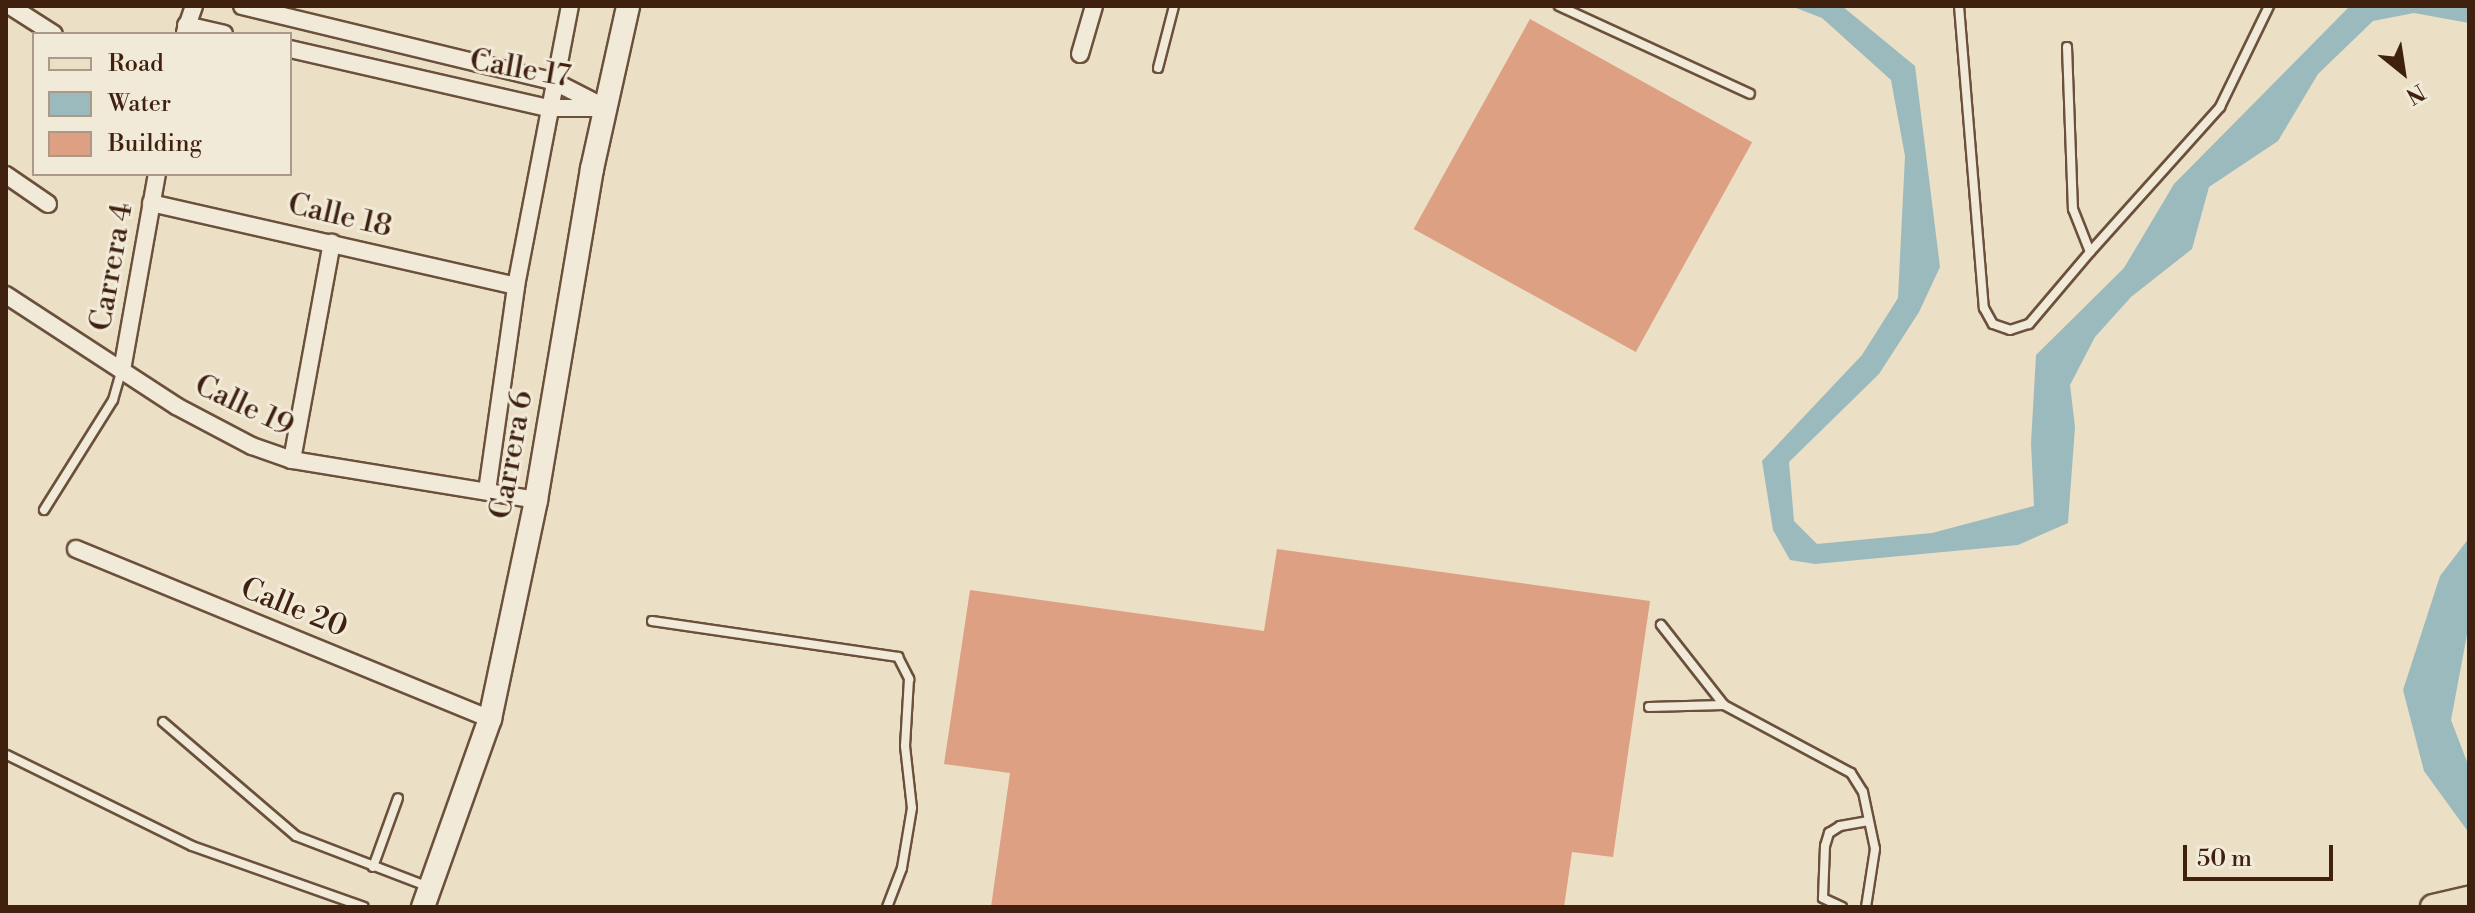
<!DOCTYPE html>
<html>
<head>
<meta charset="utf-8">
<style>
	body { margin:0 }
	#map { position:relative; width:2475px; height:913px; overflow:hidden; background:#ebdfc5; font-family:"Libre Bodoni",serif }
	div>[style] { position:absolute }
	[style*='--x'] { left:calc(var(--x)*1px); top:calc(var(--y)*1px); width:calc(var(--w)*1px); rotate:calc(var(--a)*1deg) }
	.water>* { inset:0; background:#9bbabd }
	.building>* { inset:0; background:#dda082; transform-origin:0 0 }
	.roads { filter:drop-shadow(2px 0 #6b503c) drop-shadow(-2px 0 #6b503c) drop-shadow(0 2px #6b503c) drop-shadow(0 -2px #6b503c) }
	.lane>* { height:8px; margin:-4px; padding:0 4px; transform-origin:4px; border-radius:4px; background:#f2ead9 }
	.street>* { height:16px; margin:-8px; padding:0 8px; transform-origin:8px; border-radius:8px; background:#f2ead9 }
	.secondary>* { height:22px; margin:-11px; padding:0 11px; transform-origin:11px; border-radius:11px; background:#f2ead9 }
	.primary>* { height:24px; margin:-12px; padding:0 12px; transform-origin:12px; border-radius:12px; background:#ebdfc5 }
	span { translate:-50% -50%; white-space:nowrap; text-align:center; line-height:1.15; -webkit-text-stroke:6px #f2ead9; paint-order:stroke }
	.street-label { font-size:30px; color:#40210f }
	.frame { position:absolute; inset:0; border:8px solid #40210f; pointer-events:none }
	.legend { position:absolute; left:32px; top:32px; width:260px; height:144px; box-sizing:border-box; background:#f2ead9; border:2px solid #ab9a88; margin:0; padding:10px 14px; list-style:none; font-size:24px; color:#40210f }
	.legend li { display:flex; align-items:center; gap:16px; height:40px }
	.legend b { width:40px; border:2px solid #ab9a88 }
	.north { position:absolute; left:2363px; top:32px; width:80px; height:80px; -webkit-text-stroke:6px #f2ead9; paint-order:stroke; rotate:150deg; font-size:22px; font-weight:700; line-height:32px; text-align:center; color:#40210f }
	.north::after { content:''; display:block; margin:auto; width:28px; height:36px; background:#40210f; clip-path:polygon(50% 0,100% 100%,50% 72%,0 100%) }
	.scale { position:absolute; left:2183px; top:845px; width:150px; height:36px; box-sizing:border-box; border:4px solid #40210f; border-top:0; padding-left:10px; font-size:24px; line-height:28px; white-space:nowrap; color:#40210f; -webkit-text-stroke:6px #f2ead9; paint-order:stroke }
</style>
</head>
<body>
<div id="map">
	<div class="water">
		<div style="clip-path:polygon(1791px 6px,1842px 6px,1915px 66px,1940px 267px,1919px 312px,1879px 374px,1789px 462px,1794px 521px,1817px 544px,1932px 533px,2034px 506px,2031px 443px,2036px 355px,2124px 268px,2174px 184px,2350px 6px,2469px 6px,2469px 23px,2414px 13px,2373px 21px,2318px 74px,2278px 141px,2209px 187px,2192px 249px,2131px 297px,2095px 337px,2070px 385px,2075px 427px,2068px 523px,2018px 545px,1815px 564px,1790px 560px,1773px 530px,1762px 461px,1862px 355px,1898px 298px,1905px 156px,1891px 80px,1822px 18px)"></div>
		<div style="clip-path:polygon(2469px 538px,2469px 624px,2451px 720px,2469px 767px,2469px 833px,2424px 771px,2403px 690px,2440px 576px)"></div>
	</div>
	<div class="building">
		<div style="left:1530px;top:19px;width:254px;height:240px;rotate:29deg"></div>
		<div style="clip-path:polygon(1277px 549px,1650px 601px,1613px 857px,1572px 852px,1564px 907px,991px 907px,1010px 773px,944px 764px,970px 590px,1264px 631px)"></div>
	</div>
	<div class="roads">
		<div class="lane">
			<div style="--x:1559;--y:6;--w:210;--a:24.7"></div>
			<div style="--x:1959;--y:6;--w:303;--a:85.3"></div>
			<div style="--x:1984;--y:308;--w:18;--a:61"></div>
			<div style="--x:1993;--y:324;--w:18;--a:19"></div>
			<div style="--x:2010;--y:330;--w:20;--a:-18"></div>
			<div style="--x:2029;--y:324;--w:94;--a:-49.7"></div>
			<div style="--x:2067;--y:47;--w:162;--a:87.9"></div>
			<div style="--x:2073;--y:209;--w:46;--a:68.4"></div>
			<div style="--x:2090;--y:252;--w:195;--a:-48.1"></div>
			<div style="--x:2220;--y:107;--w:112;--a:-64.1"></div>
			<div style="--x:1158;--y:68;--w:64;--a:-75.5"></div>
			<div style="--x:44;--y:510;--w:130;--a:-57.9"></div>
			<div style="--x:113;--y:400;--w:29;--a:-74"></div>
			<div style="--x:652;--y:621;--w:249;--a:8.3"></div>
			<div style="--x:898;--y:657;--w:25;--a:63"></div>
			<div style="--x:909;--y:679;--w:67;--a:93.4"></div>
			<div style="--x:905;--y:746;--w:62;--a:83.6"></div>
			<div style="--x:912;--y:808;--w:61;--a:99.5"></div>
			<div style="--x:902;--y:868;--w:42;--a:111"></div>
			<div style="--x:1724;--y:705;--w:144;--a:28.2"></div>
			<div style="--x:1851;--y:773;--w:22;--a:58"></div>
			<div style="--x:1863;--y:792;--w:58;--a:78.1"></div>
			<div style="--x:1875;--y:849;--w:59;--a:98.8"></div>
			<div style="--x:1649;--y:707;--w:75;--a:-1.5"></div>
			<div style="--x:1724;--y:705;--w:102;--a:-128.2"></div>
			<div style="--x:163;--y:722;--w:175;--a:40.6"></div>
			<div style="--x:296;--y:836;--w:142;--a:21"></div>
			<div style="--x:7;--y:755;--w:206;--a:26.2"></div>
			<div style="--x:192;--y:846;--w:182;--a:19.5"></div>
			<div style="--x:373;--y:867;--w:73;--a:-70.1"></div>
			<div style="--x:1842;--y:907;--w:21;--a:-155"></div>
			<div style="--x:1823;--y:898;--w:52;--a:-87.8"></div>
			<div style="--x:1825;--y:846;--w:14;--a:-73"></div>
			<div style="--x:1829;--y:833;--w:13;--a:-32"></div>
			<div style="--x:1840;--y:826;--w:29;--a:-10"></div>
		</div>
		<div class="street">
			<div style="--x:10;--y:6;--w:52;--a:32.5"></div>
			<div style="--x:242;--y:6;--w:322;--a:13.6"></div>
			<div style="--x:555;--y:82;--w:57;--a:27"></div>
			<div style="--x:186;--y:25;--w:39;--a:13"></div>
			<div style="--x:185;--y:32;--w:28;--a:-71"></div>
			<div style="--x:290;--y:49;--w:265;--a:12.9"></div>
			<div style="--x:548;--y:108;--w:52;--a:0"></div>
			<div style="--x:1080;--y:54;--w:50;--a:-73.7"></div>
			<div style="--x:6;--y:175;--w:51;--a:34.6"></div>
			<div style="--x:151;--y:203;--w:374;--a:12.8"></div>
			<div style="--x:6;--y:295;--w:203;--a:33.1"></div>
			<div style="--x:176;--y:406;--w:86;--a:27.8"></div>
			<div style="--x:252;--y:446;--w:42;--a:19.3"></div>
			<div style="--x:292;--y:460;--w:247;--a:9.3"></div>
			<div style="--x:122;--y:370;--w:199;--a:-79.9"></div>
			<div style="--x:292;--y:460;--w:221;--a:-79.6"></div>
			<div style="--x:487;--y:491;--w:207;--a:-81.9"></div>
			<div style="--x:516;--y:286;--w:285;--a:-79.1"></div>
			<div style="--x:76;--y:549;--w:448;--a:22.3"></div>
		</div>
		<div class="secondary">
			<div style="--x:423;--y:907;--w:200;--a:-70.4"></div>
			<div style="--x:490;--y:719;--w:224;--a:-78.1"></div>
			<div style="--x:536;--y:500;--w:336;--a:-80.4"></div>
			<div style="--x:592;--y:169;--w:167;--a:-77.5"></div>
		</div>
		<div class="primary">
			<div style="--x:2433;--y:907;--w:37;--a:-13"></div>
		</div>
	</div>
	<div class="street-label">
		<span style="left:520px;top:69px;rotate:10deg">Calle 17</span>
		<span style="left:340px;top:216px;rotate:13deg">Calle 18</span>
		<span style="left:112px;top:267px;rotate:-80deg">Carrera 4</span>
		<span style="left:244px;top:406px;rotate:25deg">Calle 19</span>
		<span style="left:512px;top:455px;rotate:-80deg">Carrera 6</span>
		<span style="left:294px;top:608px;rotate:22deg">Calle 20</span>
	</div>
	<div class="frame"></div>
	<ul class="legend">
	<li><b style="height:10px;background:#ebdfc5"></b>Road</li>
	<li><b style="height:22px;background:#9bbabd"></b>Water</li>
	<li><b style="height:22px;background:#dda082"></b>Building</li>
	</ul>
	<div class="north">N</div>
	<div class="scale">50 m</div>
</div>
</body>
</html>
